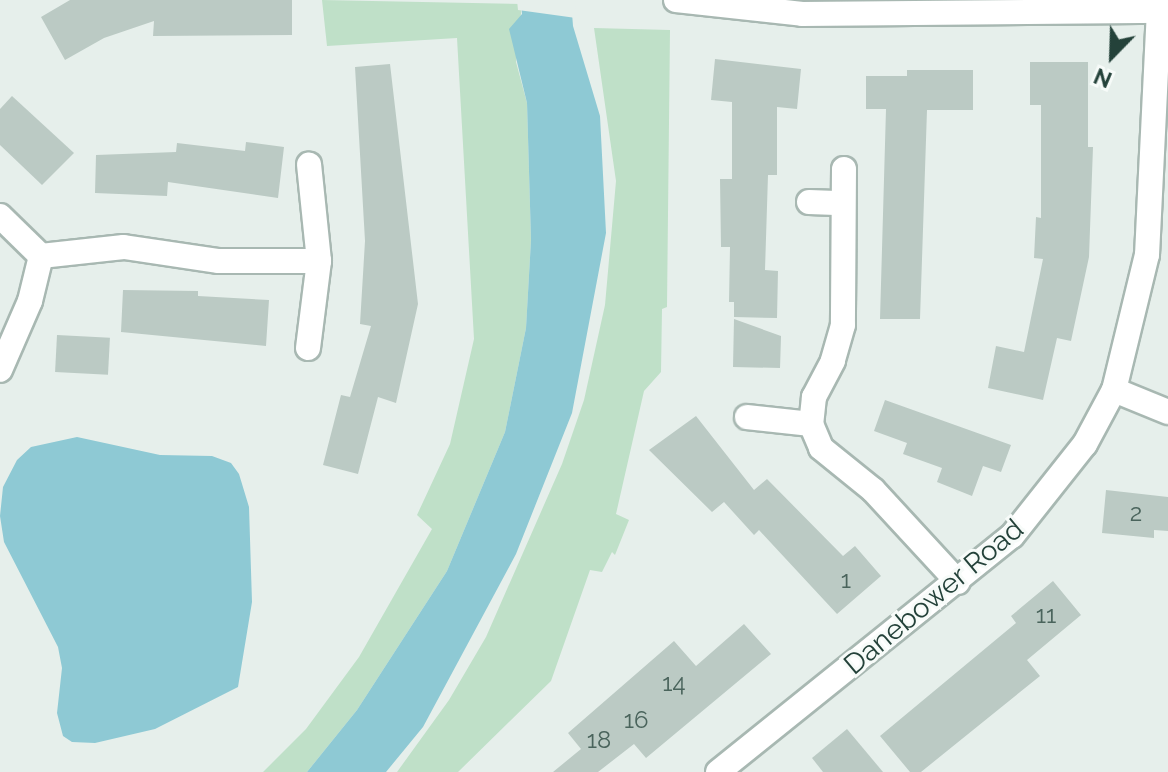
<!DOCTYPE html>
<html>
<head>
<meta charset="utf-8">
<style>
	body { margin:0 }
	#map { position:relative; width:1168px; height:772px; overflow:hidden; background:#e6efeb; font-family:Raleway,sans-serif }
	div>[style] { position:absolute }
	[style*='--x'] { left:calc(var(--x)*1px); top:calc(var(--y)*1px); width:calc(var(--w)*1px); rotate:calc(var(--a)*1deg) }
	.green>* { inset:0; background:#bfe0c8 }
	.water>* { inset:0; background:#8ec9d4 }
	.pier>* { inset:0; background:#e6efeb }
	.building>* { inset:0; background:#bbcac4; transform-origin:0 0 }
	.roads { filter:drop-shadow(2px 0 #a8b8b2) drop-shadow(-2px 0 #a8b8b2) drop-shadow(0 2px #a8b8b2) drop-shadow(0 -2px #a8b8b2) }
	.street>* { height:24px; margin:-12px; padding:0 12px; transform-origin:12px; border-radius:12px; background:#fff }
	.secondary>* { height:24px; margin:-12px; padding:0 12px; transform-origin:12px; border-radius:12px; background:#fff }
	span { translate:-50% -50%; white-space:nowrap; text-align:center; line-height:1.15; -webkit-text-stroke:6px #f7fbf9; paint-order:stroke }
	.number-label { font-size:24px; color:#4a645c }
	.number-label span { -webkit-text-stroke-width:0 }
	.street-label { font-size:28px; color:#24423a }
	.north { position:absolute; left:1072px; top:16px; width:80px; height:80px; -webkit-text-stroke:6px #f7fbf9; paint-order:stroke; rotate:203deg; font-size:22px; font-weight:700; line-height:32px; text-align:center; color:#24423a }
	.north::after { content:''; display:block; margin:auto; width:28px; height:36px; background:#24423a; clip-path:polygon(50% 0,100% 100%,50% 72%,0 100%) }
</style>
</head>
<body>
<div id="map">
	<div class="green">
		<div style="clip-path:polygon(322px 0,522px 4px,516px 62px,527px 103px,531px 240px,526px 328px,505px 432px,447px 571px,357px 710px,307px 772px,263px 772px,306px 729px,359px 657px,432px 529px,417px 515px,450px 444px,474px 339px,457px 38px,327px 46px)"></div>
		<div style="clip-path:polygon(594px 28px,670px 30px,667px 307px,662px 309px,661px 372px,644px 391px,616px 514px,629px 520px,615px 555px,612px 552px,602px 572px,590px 570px,551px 681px,458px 772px,397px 772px,449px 700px,486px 637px,562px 464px,584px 400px,605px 305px,616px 181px)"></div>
	</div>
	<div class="water">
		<div style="clip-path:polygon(521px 0,571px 0,573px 26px,600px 116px,606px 233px,572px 413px,516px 554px,423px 727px,386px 772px,307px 772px,357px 710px,447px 571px,505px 432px,526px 328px,531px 240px,527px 103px,509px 29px,522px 14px)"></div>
		<div style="clip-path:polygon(77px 437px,160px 455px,212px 456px,231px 463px,239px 474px,249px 507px,252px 602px,238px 687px,155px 729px,95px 743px,72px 742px,63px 736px,57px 713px,62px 668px,58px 647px,4px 542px,0 516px,3px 487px,17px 460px,31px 447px)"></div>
	</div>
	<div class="pier">
		<div style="clip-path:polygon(517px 0,575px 0,576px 18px,518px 10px)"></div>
	</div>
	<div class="building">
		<div style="clip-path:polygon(70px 0,292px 0,292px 35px,153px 36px,154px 21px,104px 38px,65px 60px,41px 17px)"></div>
		<div style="clip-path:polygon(715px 59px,801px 69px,797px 109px,777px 107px,777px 175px,768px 175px,765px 270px,778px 271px,777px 318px,734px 317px,734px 302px,729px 302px,730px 247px,721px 247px,720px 179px,732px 179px,732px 102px,711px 100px)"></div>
		<div style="clip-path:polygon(1030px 62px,1088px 62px,1088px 147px,1093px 147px,1089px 257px,1071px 341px,1057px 338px,1043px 400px,988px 388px,996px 346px,1024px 352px,1043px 259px,1034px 258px,1036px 217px,1041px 218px,1041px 105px,1030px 105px)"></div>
		<div style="clip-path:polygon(390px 64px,418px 304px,396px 403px,378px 397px,358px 474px,323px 465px,341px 395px,350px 397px,371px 326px,360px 324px,365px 241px,355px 67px)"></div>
		<div style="clip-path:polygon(907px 70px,973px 70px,973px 110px,927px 110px,920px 319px,880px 319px,886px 109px,866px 109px,866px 76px,907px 76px)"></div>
		<div style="clip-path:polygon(12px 96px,74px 153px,42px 185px,0 145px,0 109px)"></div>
		<div style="clip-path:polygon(246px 142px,284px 147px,278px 198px,168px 182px,167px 196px,95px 193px,96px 155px,176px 152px,177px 143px,245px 151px)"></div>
		<div style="clip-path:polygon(123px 290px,198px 291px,198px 296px,269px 300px,266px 346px,121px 332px)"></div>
		<div style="clip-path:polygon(734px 319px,781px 336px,780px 368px,733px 367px)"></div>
		<div style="left:57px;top:335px;width:53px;height:37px;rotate:3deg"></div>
		<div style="clip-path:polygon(885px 400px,1011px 445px,1001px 472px,983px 466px,972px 496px,937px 482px,942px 468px,903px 454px,907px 443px,874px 431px)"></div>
		<div style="clip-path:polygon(696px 416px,754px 490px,767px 479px,843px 556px,855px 546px,881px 576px,837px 614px,759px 530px,754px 535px,724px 502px,712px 512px,649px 450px)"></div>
		<div style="clip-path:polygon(1106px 490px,1168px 497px,1168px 531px,1154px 530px,1154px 538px,1102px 533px)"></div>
		<div style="clip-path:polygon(1053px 581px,1081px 615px,1027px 660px,1040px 676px,921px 772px,910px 772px,880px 736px,1016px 623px,1011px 616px)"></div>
		<div style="clip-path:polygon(744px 624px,771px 654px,646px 758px,634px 744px,598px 772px,553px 772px,581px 749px,568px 733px,674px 641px,696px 666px)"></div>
		<div style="clip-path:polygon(847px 729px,883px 772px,823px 772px,812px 758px)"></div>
	</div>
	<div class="roads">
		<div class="street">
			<div style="--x:844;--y:169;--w:156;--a:90.4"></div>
			<div style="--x:843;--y:325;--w:37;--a:106"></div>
			<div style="--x:833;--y:361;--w:41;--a:117.8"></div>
			<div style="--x:814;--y:397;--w:27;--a:96"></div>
			<div style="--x:811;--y:424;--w:26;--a:67"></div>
			<div style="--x:821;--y:448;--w:67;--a:38.9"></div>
			<div style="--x:873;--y:490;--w:125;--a:47.3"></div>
			<div style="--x:809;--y:202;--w:34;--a:2"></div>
			<div style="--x:0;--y:216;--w:57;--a:44.3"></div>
			<div style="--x:41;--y:256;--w:46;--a:103.7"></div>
			<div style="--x:30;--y:301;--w:75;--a:113.5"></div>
			<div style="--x:41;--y:256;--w:83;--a:-6.2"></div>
			<div style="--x:124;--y:247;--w:96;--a:8.4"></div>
			<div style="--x:219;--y:261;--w:100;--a:0"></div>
			<div style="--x:308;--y:348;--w:88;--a:-82.8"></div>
			<div style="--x:319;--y:261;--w:97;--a:-95.9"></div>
			<div style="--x:1114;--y:390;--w:58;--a:22.2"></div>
			<div style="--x:747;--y:417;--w:64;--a:6.2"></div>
			<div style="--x:718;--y:772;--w:377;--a:-38.8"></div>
			<div style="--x:1012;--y:536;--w:117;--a:-51.6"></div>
			<div style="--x:1085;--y:444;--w:61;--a:-61.8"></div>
			<div style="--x:1114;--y:390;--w:139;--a:-76.3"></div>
			<div style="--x:1147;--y:255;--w:244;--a:-87.2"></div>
		</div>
		<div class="secondary">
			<div style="--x:676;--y:0;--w:127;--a:6.3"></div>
			<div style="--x:802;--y:14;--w:366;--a:-0.5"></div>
		</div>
	</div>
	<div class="number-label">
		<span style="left:1136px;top:513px">2</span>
		<span style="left:846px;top:580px">1</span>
		<span style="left:1046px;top:615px">11</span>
		<span style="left:674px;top:683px">14</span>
		<span style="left:636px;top:720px">16</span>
		<span style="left:599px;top:740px">18</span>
	</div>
	<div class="street-label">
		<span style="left:934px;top:597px;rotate:-40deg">Danebower Road</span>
	</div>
	<div class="north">N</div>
</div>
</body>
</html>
